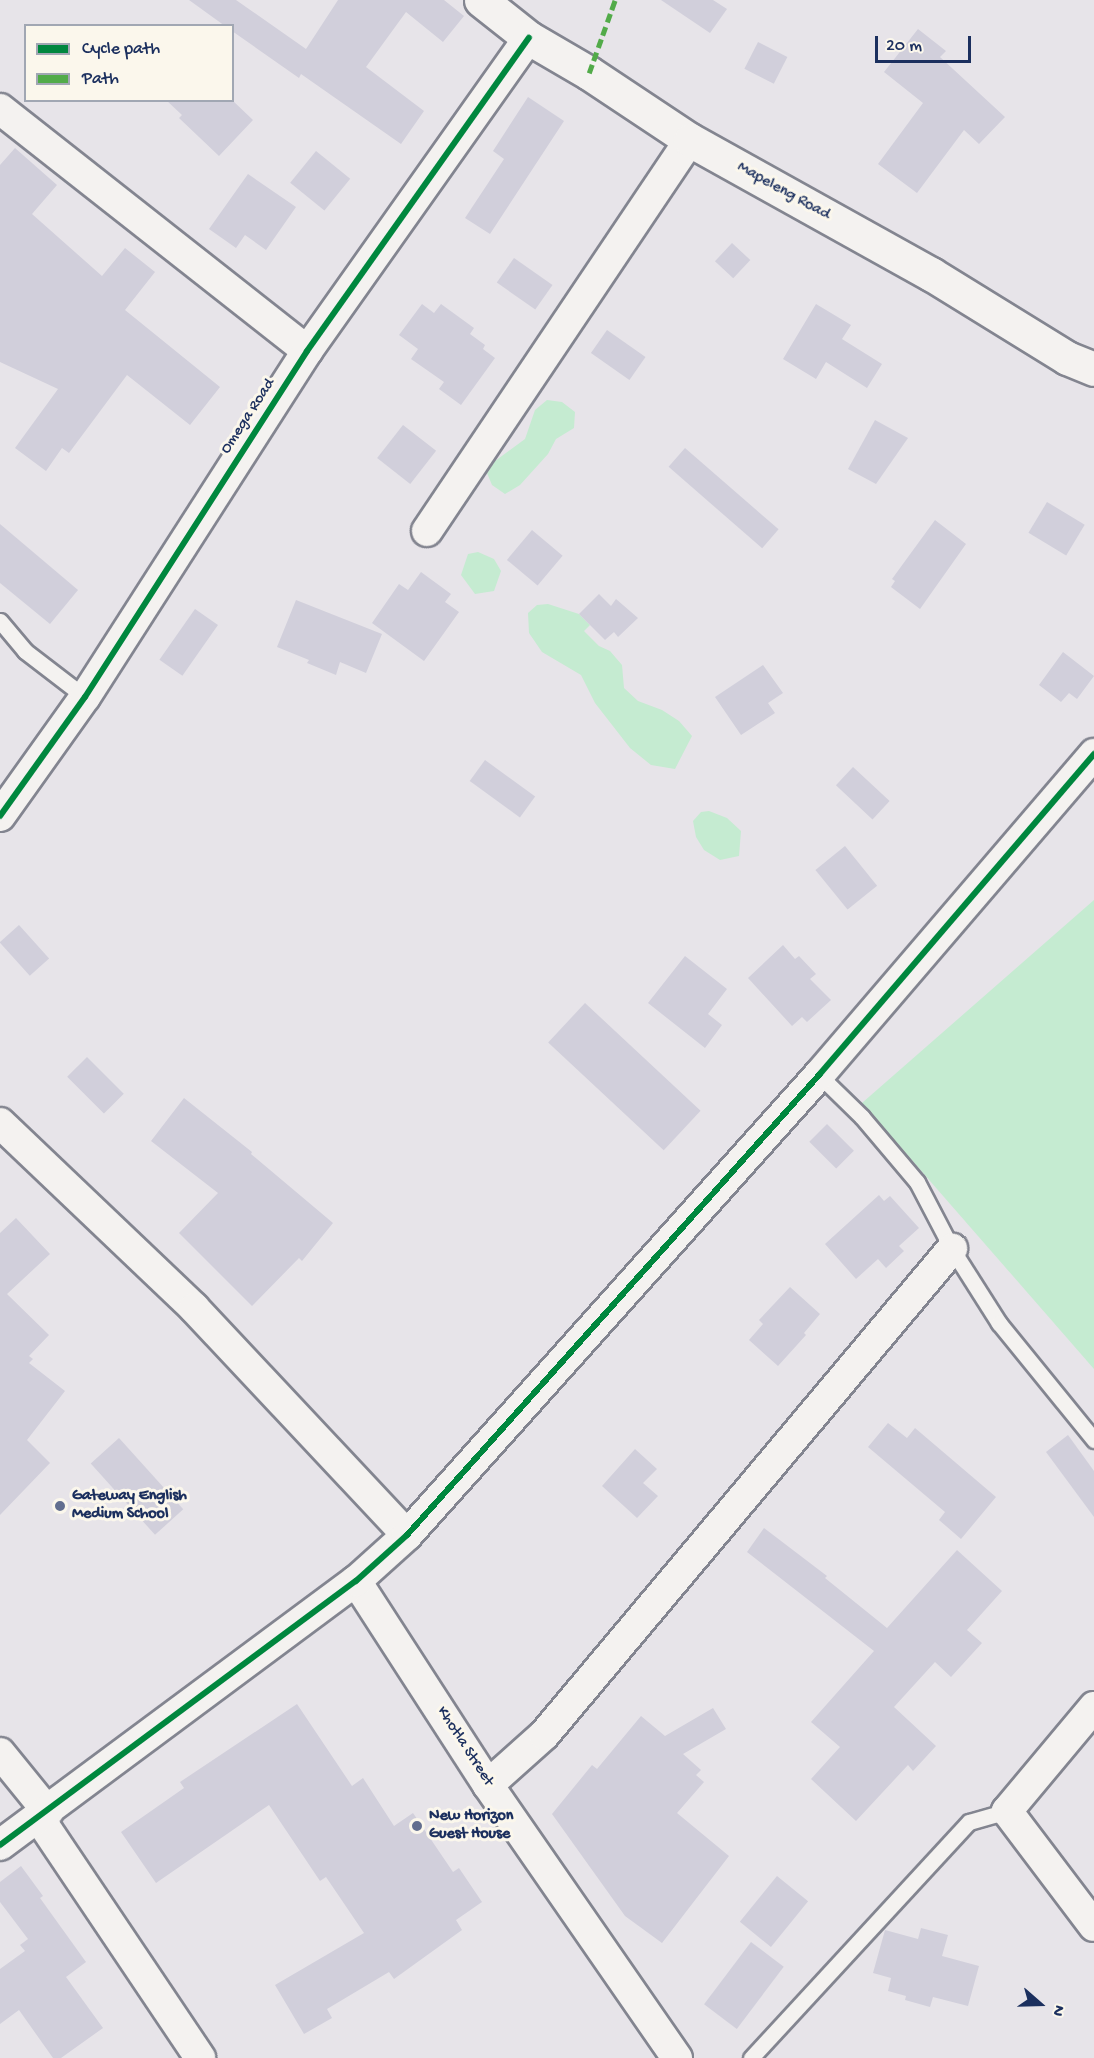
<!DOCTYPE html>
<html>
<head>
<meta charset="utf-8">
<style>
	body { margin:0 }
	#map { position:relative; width:1094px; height:2058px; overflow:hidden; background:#e7e4e9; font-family:"Gochi Hand",sans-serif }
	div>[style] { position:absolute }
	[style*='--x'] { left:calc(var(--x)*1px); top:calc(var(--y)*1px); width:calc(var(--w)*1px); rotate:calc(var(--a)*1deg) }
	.green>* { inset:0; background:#c5ebd1 }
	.building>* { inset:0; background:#d1cfdb; transform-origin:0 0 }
	.roads { filter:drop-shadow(2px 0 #838590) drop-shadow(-2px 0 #838590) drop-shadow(0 2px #838590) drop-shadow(0 -2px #838590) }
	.service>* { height:15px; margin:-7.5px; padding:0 7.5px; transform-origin:7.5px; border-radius:7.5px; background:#f4f2f0 }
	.minor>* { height:30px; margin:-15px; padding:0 15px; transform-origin:15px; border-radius:15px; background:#f4f2f0 }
	.tertiary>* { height:33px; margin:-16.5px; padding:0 16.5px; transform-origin:16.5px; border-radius:16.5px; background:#f4f2f0 }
	.quiet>* { height:4.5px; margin-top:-2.25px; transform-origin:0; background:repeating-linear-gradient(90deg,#52ab49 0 9px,transparent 0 13.5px) }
	.cycleway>* { height:6px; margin:-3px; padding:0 3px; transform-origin:3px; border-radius:3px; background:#00873e }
	.dots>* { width:16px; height:16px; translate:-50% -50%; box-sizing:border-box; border:3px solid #fbf7ec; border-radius:50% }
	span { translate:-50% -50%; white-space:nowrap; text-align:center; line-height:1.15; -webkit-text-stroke:6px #fbf7ec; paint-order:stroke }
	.street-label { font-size:16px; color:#1b2f5e }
	.poi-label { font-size:16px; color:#1b2f5e; font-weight:700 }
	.left { translate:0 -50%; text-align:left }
	.legend { position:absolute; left:24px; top:24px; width:210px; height:78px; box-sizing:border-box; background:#fbf7ec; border:2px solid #a1a7b3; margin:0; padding:8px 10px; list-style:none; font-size:18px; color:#1b2f5e }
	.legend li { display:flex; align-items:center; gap:12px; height:30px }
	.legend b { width:30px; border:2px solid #a1a7b3 }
	.north { position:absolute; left:1010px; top:1974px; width:60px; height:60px; -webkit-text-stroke:4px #fbf7ec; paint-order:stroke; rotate:110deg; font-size:16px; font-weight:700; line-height:24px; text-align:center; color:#1b2f5e }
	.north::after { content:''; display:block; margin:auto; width:21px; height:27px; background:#1b2f5e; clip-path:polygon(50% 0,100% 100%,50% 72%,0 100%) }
	.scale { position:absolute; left:875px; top:36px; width:96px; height:27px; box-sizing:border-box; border:3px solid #1b2f5e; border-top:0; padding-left:8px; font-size:18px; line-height:21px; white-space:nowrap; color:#1b2f5e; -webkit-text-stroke:4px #fbf7ec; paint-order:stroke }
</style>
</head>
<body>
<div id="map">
	<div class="green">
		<div style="clip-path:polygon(547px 400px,562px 402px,575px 412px,574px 428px,556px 439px,548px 454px,520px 485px,505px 494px,492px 485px,487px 473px,495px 461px,525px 439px,535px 410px)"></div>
		<div style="clip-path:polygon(478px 552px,494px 559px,501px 571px,494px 591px,475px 594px,461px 575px,468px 554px)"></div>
		<div style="clip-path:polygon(548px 604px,579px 614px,590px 625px,584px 631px,599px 646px,610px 651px,622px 665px,624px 688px,638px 701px,662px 710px,679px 721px,692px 736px,675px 769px,651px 765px,630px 748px,595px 703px,581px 675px,542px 652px,529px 633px,528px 613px,537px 605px)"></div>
		<div style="clip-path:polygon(709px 811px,727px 818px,741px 831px,739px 856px,720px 860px,704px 850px,696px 837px,693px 821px,701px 812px)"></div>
		<div style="clip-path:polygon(1094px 900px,1094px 1369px,862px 1103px)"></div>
	</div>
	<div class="building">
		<div style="clip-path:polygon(189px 0,236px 0,306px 49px,338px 0,444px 0,464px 16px,443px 42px,406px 12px,366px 67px,424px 111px,401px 144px,301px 74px,299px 78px,232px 31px,232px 26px,225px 26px)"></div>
		<div style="clip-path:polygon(661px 0,713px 0,727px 9px,710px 33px)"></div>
		<div style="clip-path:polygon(918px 29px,946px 51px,940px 57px,1005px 117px,979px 144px,964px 130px,917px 193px,878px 164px,923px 103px,884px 72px)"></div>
		<div style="left:758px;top:42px;width:33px;height:30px;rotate:27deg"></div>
		<div style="clip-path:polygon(528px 97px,564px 121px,490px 234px,465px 218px,504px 159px,493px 151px)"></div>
		<div style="clip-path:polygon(166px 100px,232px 100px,253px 120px,219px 156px,179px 118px,182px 115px)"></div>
		<div style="clip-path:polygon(15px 148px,57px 185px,32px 214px,102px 276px,125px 248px,155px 272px,125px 310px,220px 387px,190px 425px,127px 375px,69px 453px,62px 448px,46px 471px,15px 448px,58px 389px,0 362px,0 165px)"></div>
		<div style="left:316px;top:151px;width:44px;height:41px;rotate:39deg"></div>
		<div style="clip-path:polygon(248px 174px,296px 207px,266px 250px,245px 235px,236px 248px,209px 229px)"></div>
		<div style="left:732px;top:243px;width:25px;height:25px;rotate:43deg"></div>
		<div style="left:514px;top:258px;width:47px;height:30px;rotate:35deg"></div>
		<div style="clip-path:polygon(422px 304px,434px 313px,441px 304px,474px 328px,470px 334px,485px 345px,483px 349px,495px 358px,461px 405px,439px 389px,444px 382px,411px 359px,418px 349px,399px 335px)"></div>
		<div style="clip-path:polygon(816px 304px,851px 325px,842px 339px,882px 364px,867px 388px,826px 362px,816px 379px,783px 359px)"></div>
		<div style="left:607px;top:330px;width:47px;height:28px;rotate:35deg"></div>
		<div style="clip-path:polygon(875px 420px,908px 438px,876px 484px,848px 469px)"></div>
		<div style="left:403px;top:425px;width:42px;height:42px;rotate:38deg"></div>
		<div style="left:685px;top:448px;width:124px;height:25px;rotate:41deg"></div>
		<div style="left:1047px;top:502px;width:44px;height:36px;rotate:31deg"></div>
		<div style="clip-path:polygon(935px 520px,966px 544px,920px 609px,891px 587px,895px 581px,892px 579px)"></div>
		<div style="clip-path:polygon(0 524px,78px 590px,50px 624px,0 583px)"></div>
		<div style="left:532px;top:530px;width:40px;height:39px;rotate:40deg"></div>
		<div style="clip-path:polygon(421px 572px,451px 594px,445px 602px,459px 612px,424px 661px,372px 623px,399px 584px,408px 590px)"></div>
		<div style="clip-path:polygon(599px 594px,611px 606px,616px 599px,638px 618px,618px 637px,614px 632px,605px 640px,579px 614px)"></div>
		<div style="clip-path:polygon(296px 600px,382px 634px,366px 673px,340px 662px,336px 675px,307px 663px,309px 660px,277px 647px)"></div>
		<div style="left:195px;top:609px;width:28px;height:62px;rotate:35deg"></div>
		<div style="clip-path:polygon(1063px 652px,1094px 676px,1077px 699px,1069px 693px,1061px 702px,1039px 685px)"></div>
		<div style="clip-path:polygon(763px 665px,783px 693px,768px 703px,775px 713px,741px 735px,715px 697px)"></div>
		<div style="left:485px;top:760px;width:62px;height:26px;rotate:36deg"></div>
		<div style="left:853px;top:767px;width:50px;height:25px;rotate:43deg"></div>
		<div style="left:845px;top:846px;width:51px;height:38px;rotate:51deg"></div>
		<div style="left:19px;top:925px;width:45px;height:26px;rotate:48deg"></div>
		<div style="clip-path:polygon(783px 945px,795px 959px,799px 956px,816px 974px,810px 979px,831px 1000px,807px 1022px,802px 1017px,792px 1026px,748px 978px)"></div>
		<div style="clip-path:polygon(685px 956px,727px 989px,708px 1014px,722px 1025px,705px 1048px,648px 1003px)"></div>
		<div style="left:585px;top:1003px;width:158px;height:54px;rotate:43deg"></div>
		<div style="left:87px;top:1057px;width:52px;height:28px;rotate:45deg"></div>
		<div style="clip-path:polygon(184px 1098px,252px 1152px,251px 1154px,333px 1223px,302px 1261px,299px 1258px,252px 1306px,179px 1233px,218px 1193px,151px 1141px)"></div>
		<div style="left:827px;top:1124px;width:38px;height:25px;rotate:45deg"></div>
		<div style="clip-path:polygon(879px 1195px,884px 1201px,890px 1196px,919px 1228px,899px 1246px,904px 1251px,886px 1268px,878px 1259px,856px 1279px,825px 1244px)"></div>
		<div style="clip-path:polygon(16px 1218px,50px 1254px,7px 1294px,49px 1335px,29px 1356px,33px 1359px,29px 1363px,65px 1391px,27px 1440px,50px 1463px,0 1515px,0 1233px)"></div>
		<div style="clip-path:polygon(790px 1287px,820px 1314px,804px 1333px,806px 1335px,778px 1366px,749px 1340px,763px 1324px,759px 1320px)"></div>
		<div style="clip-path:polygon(888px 1423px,907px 1438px,915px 1428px,996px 1497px,961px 1539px,939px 1520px,945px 1512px,868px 1447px)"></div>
		<div style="clip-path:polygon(1068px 1435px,1094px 1471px,1094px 1517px,1046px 1452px)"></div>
		<div style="left:119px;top:1438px;width:96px;height:38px;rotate:48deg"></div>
		<div style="clip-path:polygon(635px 1449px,657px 1469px,643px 1483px,658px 1496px,637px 1518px,602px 1486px)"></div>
		<div style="clip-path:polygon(764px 1528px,827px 1576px,825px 1578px,887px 1628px,957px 1550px,1002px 1591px,967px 1630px,982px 1643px,951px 1677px,935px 1662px,894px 1707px,936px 1746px,913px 1771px,908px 1765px,856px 1821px,811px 1779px,840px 1747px,811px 1722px,874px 1651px,747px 1552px)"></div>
		<div style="clip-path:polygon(297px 1704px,352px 1786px,363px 1778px,394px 1826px,413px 1813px,453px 1872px,459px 1868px,482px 1902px,456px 1920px,462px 1930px,394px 1979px,389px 1972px,327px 2009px,332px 2018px,304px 2034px,275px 1985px,364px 1933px,326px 1877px,320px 1881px,269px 1805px,156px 1883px,121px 1832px,184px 1788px,180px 1782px)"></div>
		<div style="clip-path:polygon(713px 1708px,726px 1729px,683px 1754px,701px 1770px,696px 1775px,704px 1782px,677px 1813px,729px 1856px,662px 1943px,625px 1916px,552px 1814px,592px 1765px,597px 1769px,641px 1716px,665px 1736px)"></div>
		<div style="clip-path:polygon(21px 1866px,43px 1896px,40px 1898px,86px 1962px,66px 1977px,103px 2028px,61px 2058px,53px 2058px,19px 2010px,0 2024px,0 1969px,25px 1951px,20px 1945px,28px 1939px,0 1902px,0 1882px)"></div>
		<div style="left:777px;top:1876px;width:40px;height:59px;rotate:39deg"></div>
		<div style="clip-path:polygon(921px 1928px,948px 1935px,942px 1956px,979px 1966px,968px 2006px,933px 1997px,930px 2007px,905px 2000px,906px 1996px,888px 1991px,891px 1978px,873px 1973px,885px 1930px,918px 1939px)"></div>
		<div style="left:751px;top:1942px;width:41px;height:78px;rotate:37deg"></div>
	</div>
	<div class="roads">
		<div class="service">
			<div style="--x:0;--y:621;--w:39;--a:50"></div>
			<div style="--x:25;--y:651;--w:76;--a:37.5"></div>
			<div style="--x:819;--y:1075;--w:60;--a:44.3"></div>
			<div style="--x:862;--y:1117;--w:85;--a:49.8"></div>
			<div style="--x:917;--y:1182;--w:76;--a:62.4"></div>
			<div style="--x:952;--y:1249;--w:88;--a:57.6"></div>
			<div style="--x:999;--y:1323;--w:151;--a:50.9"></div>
			<div style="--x:751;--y:2058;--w:321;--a:-47.3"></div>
			<div style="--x:969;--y:1822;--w:40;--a:-16"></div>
		</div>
		<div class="minor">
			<div style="--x:0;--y:109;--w:391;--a:38.2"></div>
			<div style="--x:427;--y:531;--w:471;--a:-56.1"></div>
			<div style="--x:0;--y:816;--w:146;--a:-54.5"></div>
			<div style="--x:85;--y:697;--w:411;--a:-57.3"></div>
			<div style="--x:307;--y:351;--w:384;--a:-54.7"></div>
			<div style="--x:0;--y:1123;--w:268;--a:43.6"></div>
			<div style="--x:194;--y:1308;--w:311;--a:46.8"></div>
			<div style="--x:356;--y:1581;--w:243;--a:57.1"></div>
			<div style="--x:488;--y:1785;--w:332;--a:55.3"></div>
			<div style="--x:1094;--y:1707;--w:136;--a:129.9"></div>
			<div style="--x:1007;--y:1811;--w:144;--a:52.9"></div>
			<div style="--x:0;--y:1753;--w:76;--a:50.9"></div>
			<div style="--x:488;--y:1785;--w:75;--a:-41.8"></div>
			<div style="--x:544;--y:1735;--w:635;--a:-49.99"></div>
			<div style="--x:39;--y:1818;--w:289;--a:56.1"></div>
			<div style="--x:0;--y:1845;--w:443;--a:-36.6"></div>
			<div style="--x:356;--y:1581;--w:69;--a:-42"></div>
			<div style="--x:407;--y:1535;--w:618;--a:-48.15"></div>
			<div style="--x:819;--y:1075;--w:423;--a:-49.4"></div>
		</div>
		<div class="tertiary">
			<div style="--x:481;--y:0;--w:61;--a:38.4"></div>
			<div style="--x:529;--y:38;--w:69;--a:30.3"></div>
			<div style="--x:589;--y:73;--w:121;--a:33.6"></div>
			<div style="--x:690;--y:140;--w:276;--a:29.1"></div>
			<div style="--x:931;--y:274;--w:160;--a:31.7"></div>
			<div style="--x:1067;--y:358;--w:29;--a:22"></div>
		</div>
	</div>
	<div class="quiet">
		<div style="--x:589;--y:73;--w:77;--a:-70.4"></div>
	</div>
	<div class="cycleway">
		<div style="--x:0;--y:816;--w:146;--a:-54.5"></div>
		<div style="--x:85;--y:697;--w:411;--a:-57.3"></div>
		<div style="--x:307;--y:351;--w:384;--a:-54.7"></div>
		<div style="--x:0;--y:1845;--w:443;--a:-36.6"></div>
		<div style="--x:356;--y:1581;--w:69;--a:-42"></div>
		<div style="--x:407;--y:1535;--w:618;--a:-48.15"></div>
		<div style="--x:819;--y:1075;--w:423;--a:-49.4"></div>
	</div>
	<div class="dots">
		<div style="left:60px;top:1506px;background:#626e8f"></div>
		<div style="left:417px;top:1826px;background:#626e8f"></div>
	</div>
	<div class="street-label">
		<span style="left:783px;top:192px;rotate:29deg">Mapeleng Road</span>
		<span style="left:249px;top:417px;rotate:-57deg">Omega Road</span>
		<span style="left:464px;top:1747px;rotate:57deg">Khotla Street</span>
	</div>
	<div class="poi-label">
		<span class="left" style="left:72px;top:1506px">Gateway English<br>Medium School</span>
		<span class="left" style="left:429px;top:1826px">New Horizon<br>Guest House</span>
	</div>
	<ul class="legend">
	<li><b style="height:8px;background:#00873e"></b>Cycle path</li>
	<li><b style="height:8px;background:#52ab49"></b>Path</li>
	</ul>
	<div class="north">N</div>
	<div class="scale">20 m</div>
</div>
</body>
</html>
